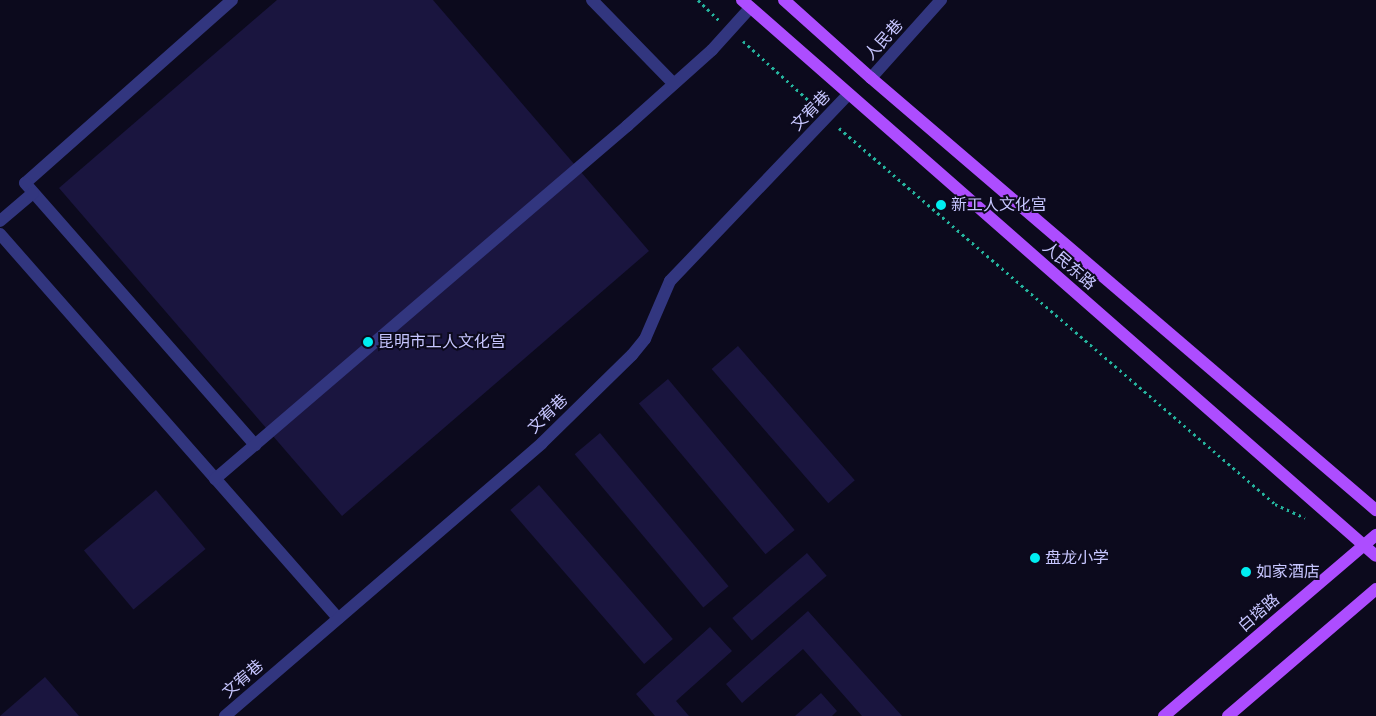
<!DOCTYPE html>
<html>
<head>
<meta charset="utf-8">
<style>
	body { margin:0 }
	#map { position:relative; width:1376px; height:716px; overflow:hidden; background:#0c0a1d; font-family:"Roboto Condensed","Noto Sans SC",sans-serif }
	div>[style] { position:absolute }
	[style*='--x'] { left:calc(var(--x)*1px); top:calc(var(--y)*1px); width:calc(var(--w)*1px); rotate:calc(var(--a)*1deg) }
	.building>* { inset:0; background:#1a153f; transform-origin:0 0 }
	.path>* { height:3px; margin-top:-1.5px; transform-origin:0; background:repeating-linear-gradient(90deg,#25b49e 0 2.5px,transparent 0 6.5px) }
	.minor>* { height:12px; margin:-6px; padding:0 6px; transform-origin:6px; border-radius:6px; background:#32367f }
	.major>* { height:12px; margin:-6px; padding:0 6px; transform-origin:6px; border-radius:6px; background:#ad4dff }
	.dots>* { width:14px; height:14px; translate:-50% -50%; box-sizing:border-box; border:2px solid #0c0a1d; border-radius:50% }
	span { translate:-50% -50%; white-space:nowrap; text-align:center; line-height:1.15; -webkit-text-stroke:4px #0c0a1d; paint-order:stroke }
	.street-label { font-size:16px; color:#c7c6ff }
	.poi-label { font-size:16px; color:#c7c6ff }
	.left { translate:0 -50%; text-align:left }
</style>
</head>
<body>
<div id="map">
	<div class="building">
		<div style="clip-path:polygon(277px 0,433px 0,649px 251px,342px 516px,59px 188px)"></div>
		<div style="left:738px;top:346px;width:178px;height:35px;rotate:49deg"></div>
		<div style="left:668px;top:379px;width:197px;height:38px;rotate:50deg"></div>
		<div style="left:600px;top:433px;width:200px;height:33px;rotate:50deg"></div>
		<div style="left:539px;top:485px;width:204px;height:38px;rotate:49deg"></div>
		<div style="left:156px;top:490px;width:77px;height:94px;rotate:50deg"></div>
		<div style="left:807px;top:553px;width:30px;height:99px;rotate:49deg"></div>
		<div style="clip-path:polygon(808px 611px,902px 716px,862px 716px,803px 649px,742px 703px,726px 684px)"></div>
		<div style="clip-path:polygon(710px 627px,732px 651px,676px 701px,689px 716px,655px 716px,636px 694px)"></div>
		<div style="clip-path:polygon(45px 677px,79px 716px,0 716px)"></div>
		<div style="clip-path:polygon(821px 693px,837px 711px,832px 716px,795px 716px)"></div>
	</div>
	<div class="path">
		<div style="--x:698;--y:0;--w:29;--a:44"></div>
		<div style="--x:743;--y:41;--w:98;--a:42.1"></div>
		<div style="--x:839;--y:128;--w:576;--a:40.77"></div>
		<div style="--x:1275;--y:504;--w:33;--a:25"></div>
	</div>
	<div class="minor">
		<div style="--x:232;--y:0;--w:276;--a:138.5"></div>
		<div style="--x:25;--y:183;--w:349;--a:48.7"></div>
		<div style="--x:592;--y:0;--w:117;--a:45.7"></div>
		<div style="--x:871;--y:78;--w:105;--a:-48.1"></div>
		<div style="--x:0;--y:221;--w:43;--a:-40.3"></div>
		<div style="--x:0;--y:234;--w:512;--a:48.65"></div>
		<div style="--x:215;--y:479;--w:543;--a:-40.59"></div>
		<div style="--x:627;--y:126;--w:114;--a:-41.8"></div>
		<div style="--x:712;--y:50;--w:57;--a:-47.9"></div>
		<div style="--x:225;--y:716;--w:418;--a:-40.7"></div>
		<div style="--x:542;--y:443;--w:126;--a:-44.4"></div>
		<div style="--x:632;--y:355;--w:21;--a:-51"></div>
		<div style="--x:645;--y:339;--w:63;--a:-66.7"></div>
		<div style="--x:670;--y:281;--w:257;--a:-46.3"></div>
	</div>
	<div class="major">
		<div style="--x:742;--y:0;--w:843;--a:41.25"></div>
		<div style="--x:784;--y:0;--w:117;--a:41.9"></div>
		<div style="--x:871;--y:78;--w:665;--a:40.55"></div>
		<div style="--x:1164;--y:716;--w:279;--a:-40.5"></div>
		<div style="--x:1228;--y:716;--w:195;--a:-40.6"></div>
	</div>
	<div class="dots">
		<div style="left:941px;top:205px;background:#00eef1"></div>
		<div style="left:368px;top:342px;background:#00eef1"></div>
		<div style="left:1035px;top:558px;background:#00eef1"></div>
		<div style="left:1246px;top:572px;background:#00eef1"></div>
	</div>
	<div class="street-label">
		<span style="left:884px;top:40px;rotate:-48deg">人民巷</span>
		<span style="left:811px;top:111px;rotate:-46deg">文宥巷</span>
		<span style="left:1069px;top:266px;rotate:41deg">人民东路</span>
		<span style="left:548px;top:414px;rotate:-44deg">文宥巷</span>
		<span style="left:1259px;top:613px;rotate:-41deg">白塔路</span>
		<span style="left:243px;top:679px;rotate:-41deg">文宥巷</span>
	</div>
	<div class="poi-label">
		<span class="left" style="left:951px;top:205px">新工人文化宫</span>
		<span class="left" style="left:378px;top:342px">昆明市工人文化宫</span>
		<span class="left" style="left:1045px;top:558px">盘龙小学</span>
		<span class="left" style="left:1256px;top:572px">如家酒店</span>
	</div>
</div>
</body>
</html>
